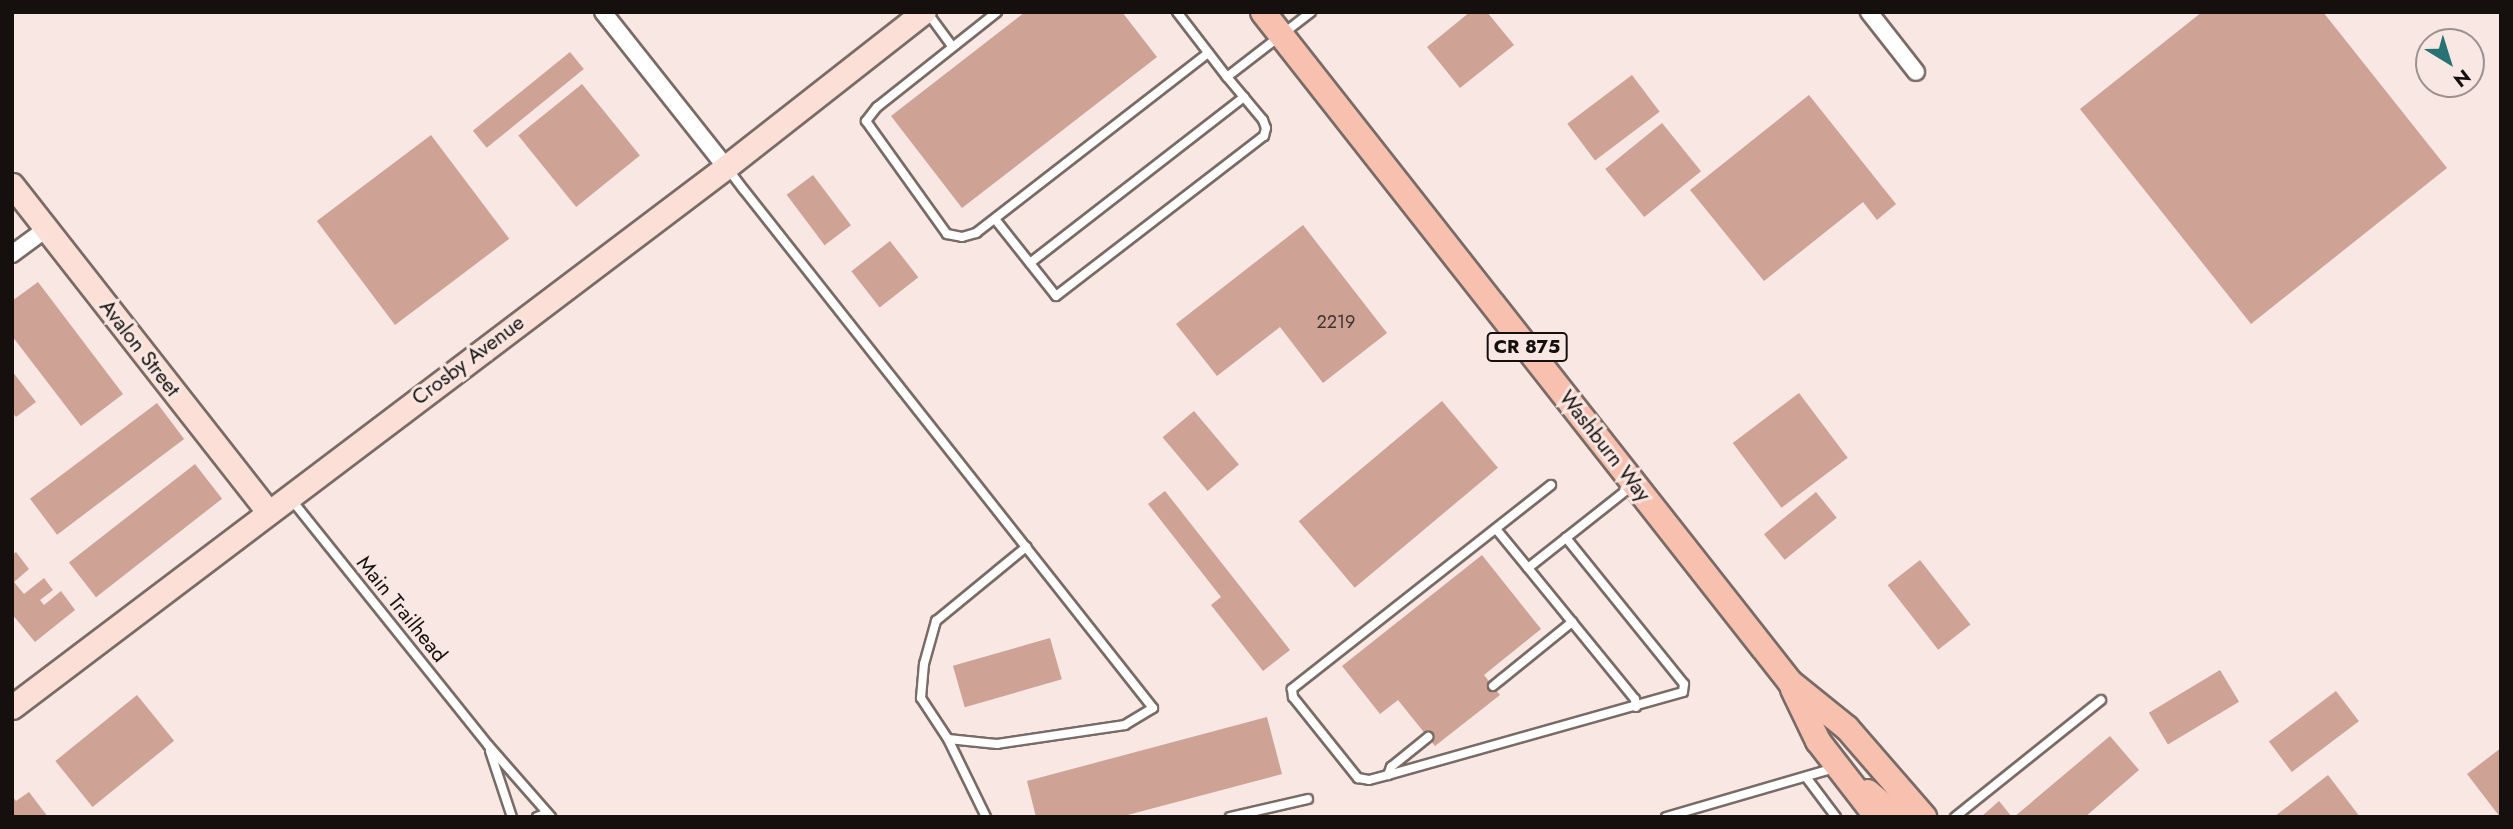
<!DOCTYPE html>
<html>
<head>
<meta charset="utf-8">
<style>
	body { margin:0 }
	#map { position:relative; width:2513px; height:829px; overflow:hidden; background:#f8e7e2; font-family:Jost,sans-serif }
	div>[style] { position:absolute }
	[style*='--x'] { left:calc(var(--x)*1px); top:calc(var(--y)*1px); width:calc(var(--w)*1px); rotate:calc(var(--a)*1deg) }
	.building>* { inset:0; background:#cea294; transform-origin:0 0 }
	.roads { filter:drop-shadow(2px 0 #796b66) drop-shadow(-2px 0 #796b66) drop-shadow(0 2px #796b66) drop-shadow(0 -2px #796b66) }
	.lane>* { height:8px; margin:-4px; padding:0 4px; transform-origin:4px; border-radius:4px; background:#fff }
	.street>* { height:16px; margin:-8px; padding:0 8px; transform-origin:8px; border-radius:8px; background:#fff }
	.secondary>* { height:23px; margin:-11.5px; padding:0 11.5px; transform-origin:11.5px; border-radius:11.5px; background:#fce0d7 }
	.primary>* { height:24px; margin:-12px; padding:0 12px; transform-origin:12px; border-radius:12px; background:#f8c1af }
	span { translate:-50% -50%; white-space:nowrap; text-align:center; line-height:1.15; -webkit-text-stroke:6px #f8e7e2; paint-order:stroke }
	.number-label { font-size:18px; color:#433430 }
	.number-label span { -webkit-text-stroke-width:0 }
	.shield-label span { padding:2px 5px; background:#f8e7e2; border:2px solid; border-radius:5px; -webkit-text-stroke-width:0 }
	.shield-label { font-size:19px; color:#15100e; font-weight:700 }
	.street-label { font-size:21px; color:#15100e }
	.frame { position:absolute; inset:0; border:14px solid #15100e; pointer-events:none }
	.north { position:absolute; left:2415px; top:28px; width:70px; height:70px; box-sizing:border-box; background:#f8e7e2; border:2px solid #9d918d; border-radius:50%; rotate:142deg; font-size:19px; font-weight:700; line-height:28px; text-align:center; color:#15100e }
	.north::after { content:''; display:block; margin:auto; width:24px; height:32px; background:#277273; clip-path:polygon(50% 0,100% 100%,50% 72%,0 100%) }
</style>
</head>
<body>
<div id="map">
	<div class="building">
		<div style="clip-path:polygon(1025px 12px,1122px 12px,1157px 57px,962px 208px,891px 116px)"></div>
		<div style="clip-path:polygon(1470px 12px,1487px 12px,1514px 45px,1460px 88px,1427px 47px)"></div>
		<div style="clip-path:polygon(2202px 12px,2323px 12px,2447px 168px,2251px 324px,2080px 109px)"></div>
		<div style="left:570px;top:52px;width:22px;height:125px;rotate:51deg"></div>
		<div style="left:1632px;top:75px;width:46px;height:81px;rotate:53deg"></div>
		<div style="left:582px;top:84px;width:92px;height:82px;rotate:51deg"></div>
		<div style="clip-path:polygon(1809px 95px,1896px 204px,1877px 220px,1863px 202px,1764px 281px,1690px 190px)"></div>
		<div style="left:1662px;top:123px;width:62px;height:73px;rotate:51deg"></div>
		<div style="left:431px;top:135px;width:130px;height:143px;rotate:53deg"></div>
		<div style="left:813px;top:175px;width:63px;height:33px;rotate:53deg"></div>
		<div style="clip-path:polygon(1303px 225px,1387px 333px,1323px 383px,1280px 327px,1217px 376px,1176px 324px)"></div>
		<div style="left:890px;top:241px;width:46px;height:49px;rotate:52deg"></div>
		<div style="clip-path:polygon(38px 282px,123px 394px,81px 426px,12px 336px,12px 301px)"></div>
		<div style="clip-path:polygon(12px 371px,36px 402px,16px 417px,12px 412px)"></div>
		<div style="left:1799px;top:393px;width:81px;height:83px;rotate:53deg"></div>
		<div style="left:1442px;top:401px;width:87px;height:187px;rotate:50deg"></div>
		<div style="left:157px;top:403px;width:45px;height:159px;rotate:53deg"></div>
		<div style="left:1194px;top:411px;width:70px;height:41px;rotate:50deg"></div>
		<div style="left:195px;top:464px;width:44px;height:160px;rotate:52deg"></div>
		<div style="clip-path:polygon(1165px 491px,1290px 650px,1263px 671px,1211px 605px,1221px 597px,1148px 504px)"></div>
		<div style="left:1816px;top:492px;width:33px;height:67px;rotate:51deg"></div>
		<div style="clip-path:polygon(16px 552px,29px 569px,14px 582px,24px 594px,44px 578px,53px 590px,40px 600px,44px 605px,61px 591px,75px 610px,35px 642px,12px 614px,12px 555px)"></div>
		<div style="clip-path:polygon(1482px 555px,1541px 629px,1484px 675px,1500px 695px,1435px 746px,1398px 700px,1380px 714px,1342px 666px)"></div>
		<div style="left:1920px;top:560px;width:82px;height:41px;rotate:52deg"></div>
		<div style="left:1050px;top:638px;width:43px;height:101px;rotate:74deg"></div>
		<div style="left:2220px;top:670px;width:37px;height:83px;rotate:59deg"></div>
		<div style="left:2336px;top:691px;width:38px;height:84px;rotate:53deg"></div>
		<div style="left:137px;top:695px;width:59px;height:105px;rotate:51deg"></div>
		<div style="clip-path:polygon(1267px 717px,1282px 774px,1120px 817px,1036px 817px,1027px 781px)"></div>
		<div style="clip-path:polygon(2110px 736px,2139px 770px,2085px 817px,2014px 817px)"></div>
		<div style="clip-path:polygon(2501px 748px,2501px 817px,2500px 817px,2467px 774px)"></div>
		<div style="clip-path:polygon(2328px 775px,2360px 817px,2274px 817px)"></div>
		<div style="clip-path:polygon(29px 792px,48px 817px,12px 817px,12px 796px,16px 801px)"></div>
		<div style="clip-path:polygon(1999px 801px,2012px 817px,1981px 817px)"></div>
	</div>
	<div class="roads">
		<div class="lane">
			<div style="--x:927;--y:12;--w:42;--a:53.7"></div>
			<div style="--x:997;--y:12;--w:153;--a:141.6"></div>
			<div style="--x:877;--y:107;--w:18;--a:128"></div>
			<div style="--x:866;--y:121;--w:139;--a:54.4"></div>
			<div style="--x:947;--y:234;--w:15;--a:11"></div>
			<div style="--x:962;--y:237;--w:15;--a:-16"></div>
			<div style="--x:976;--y:233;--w:294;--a:-37.8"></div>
			<div style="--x:1177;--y:12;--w:82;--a:52.4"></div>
			<div style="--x:1227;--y:77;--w:106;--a:-37.7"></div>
			<div style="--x:728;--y:169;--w:26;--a:53"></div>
			<div style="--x:744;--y:190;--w:660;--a:51.71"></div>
			<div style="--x:1153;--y:708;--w:33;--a:149"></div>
			<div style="--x:1125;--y:725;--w:129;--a:171.6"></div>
			<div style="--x:997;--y:744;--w:49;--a:-174.2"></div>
			<div style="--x:948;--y:739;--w:49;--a:-123.4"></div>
			<div style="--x:921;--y:698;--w:34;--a:-85"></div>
			<div style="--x:924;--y:664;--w:45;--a:-74.4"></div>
			<div style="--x:936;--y:621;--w:117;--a:-39.4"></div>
			<div style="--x:995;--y:219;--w:98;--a:51.6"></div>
			<div style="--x:1056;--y:296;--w:262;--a:-37.6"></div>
			<div style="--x:1264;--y:136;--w:8;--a:-76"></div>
			<div style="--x:1266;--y:128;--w:9;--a:-111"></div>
			<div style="--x:1263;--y:120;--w:56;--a:-129.9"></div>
			<div style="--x:1030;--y:263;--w:271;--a:-37.8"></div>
			<div style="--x:1551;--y:485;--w:330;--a:141.8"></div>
			<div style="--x:1292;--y:689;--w:8;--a:83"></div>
			<div style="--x:1293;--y:697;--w:104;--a:51.3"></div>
			<div style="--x:1358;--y:778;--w:11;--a:10"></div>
			<div style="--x:1369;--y:780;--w:20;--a:-15"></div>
			<div style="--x:1388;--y:775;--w:306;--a:-15.7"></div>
			<div style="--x:1683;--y:692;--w:8;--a:-83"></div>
			<div style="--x:1684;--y:684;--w:188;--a:-128.9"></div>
			<div style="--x:291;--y:499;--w:315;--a:51.3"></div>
			<div style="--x:488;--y:745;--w:96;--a:48.8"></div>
			<div style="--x:1496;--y:529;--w:50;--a:50.6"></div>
			<div style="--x:1528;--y:568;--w:132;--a:-38.3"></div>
			<div style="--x:1528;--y:568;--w:169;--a:50.8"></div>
			<div style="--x:1635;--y:699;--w:8;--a:83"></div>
			<div style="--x:1493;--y:686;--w:102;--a:-39"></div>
			<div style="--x:948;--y:739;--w:87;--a:64"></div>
			<div style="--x:490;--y:751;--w:70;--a:71.6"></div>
			<div style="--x:1388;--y:775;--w:9;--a:-69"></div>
			<div style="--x:1391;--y:767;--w:48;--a:-39"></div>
			<div style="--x:1806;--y:777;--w:50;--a:53.1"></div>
			<div style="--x:537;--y:817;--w:11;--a:-22"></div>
			<div style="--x:1230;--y:817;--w:80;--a:-13"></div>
			<div style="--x:1666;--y:817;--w:176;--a:-16.2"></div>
			<div style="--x:1955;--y:817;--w:187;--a:-38.7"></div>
		</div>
		<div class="street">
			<div style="--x:603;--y:12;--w:198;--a:51.6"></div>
			<div style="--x:1869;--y:12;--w:76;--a:51.9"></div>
			<div style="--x:12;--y:254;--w:42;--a:-36.3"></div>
		</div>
		<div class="secondary">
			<div style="--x:12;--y:185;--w:415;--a:51.9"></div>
			<div style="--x:12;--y:707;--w:895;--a:-37.1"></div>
			<div style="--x:726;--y:167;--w:251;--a:-38.1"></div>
		</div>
		<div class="primary">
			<div style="--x:1263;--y:12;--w:852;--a:51.81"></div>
			<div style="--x:1790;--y:682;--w:73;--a:38.9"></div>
			<div style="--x:1847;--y:728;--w:118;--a:49.1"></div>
			<div style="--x:1793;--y:689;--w:58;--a:64.3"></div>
			<div style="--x:1818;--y:741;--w:96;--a:52.2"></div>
			<div style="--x:1868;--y:792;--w:38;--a:41"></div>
		</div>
	</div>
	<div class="number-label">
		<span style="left:1336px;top:322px">2219</span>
	</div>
	<div class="shield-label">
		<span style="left:1527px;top:347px">CR 875</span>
	</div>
	<div class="street-label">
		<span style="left:140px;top:348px;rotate:52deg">Avalon Street</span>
		<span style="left:468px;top:360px;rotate:-37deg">Crosby Avenue</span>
		<span style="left:1605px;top:446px;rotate:52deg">Washburn Way</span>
		<span style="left:402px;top:609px;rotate:51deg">Main Trailhead</span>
	</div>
	<div class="frame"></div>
	<div class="north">N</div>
</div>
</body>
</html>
